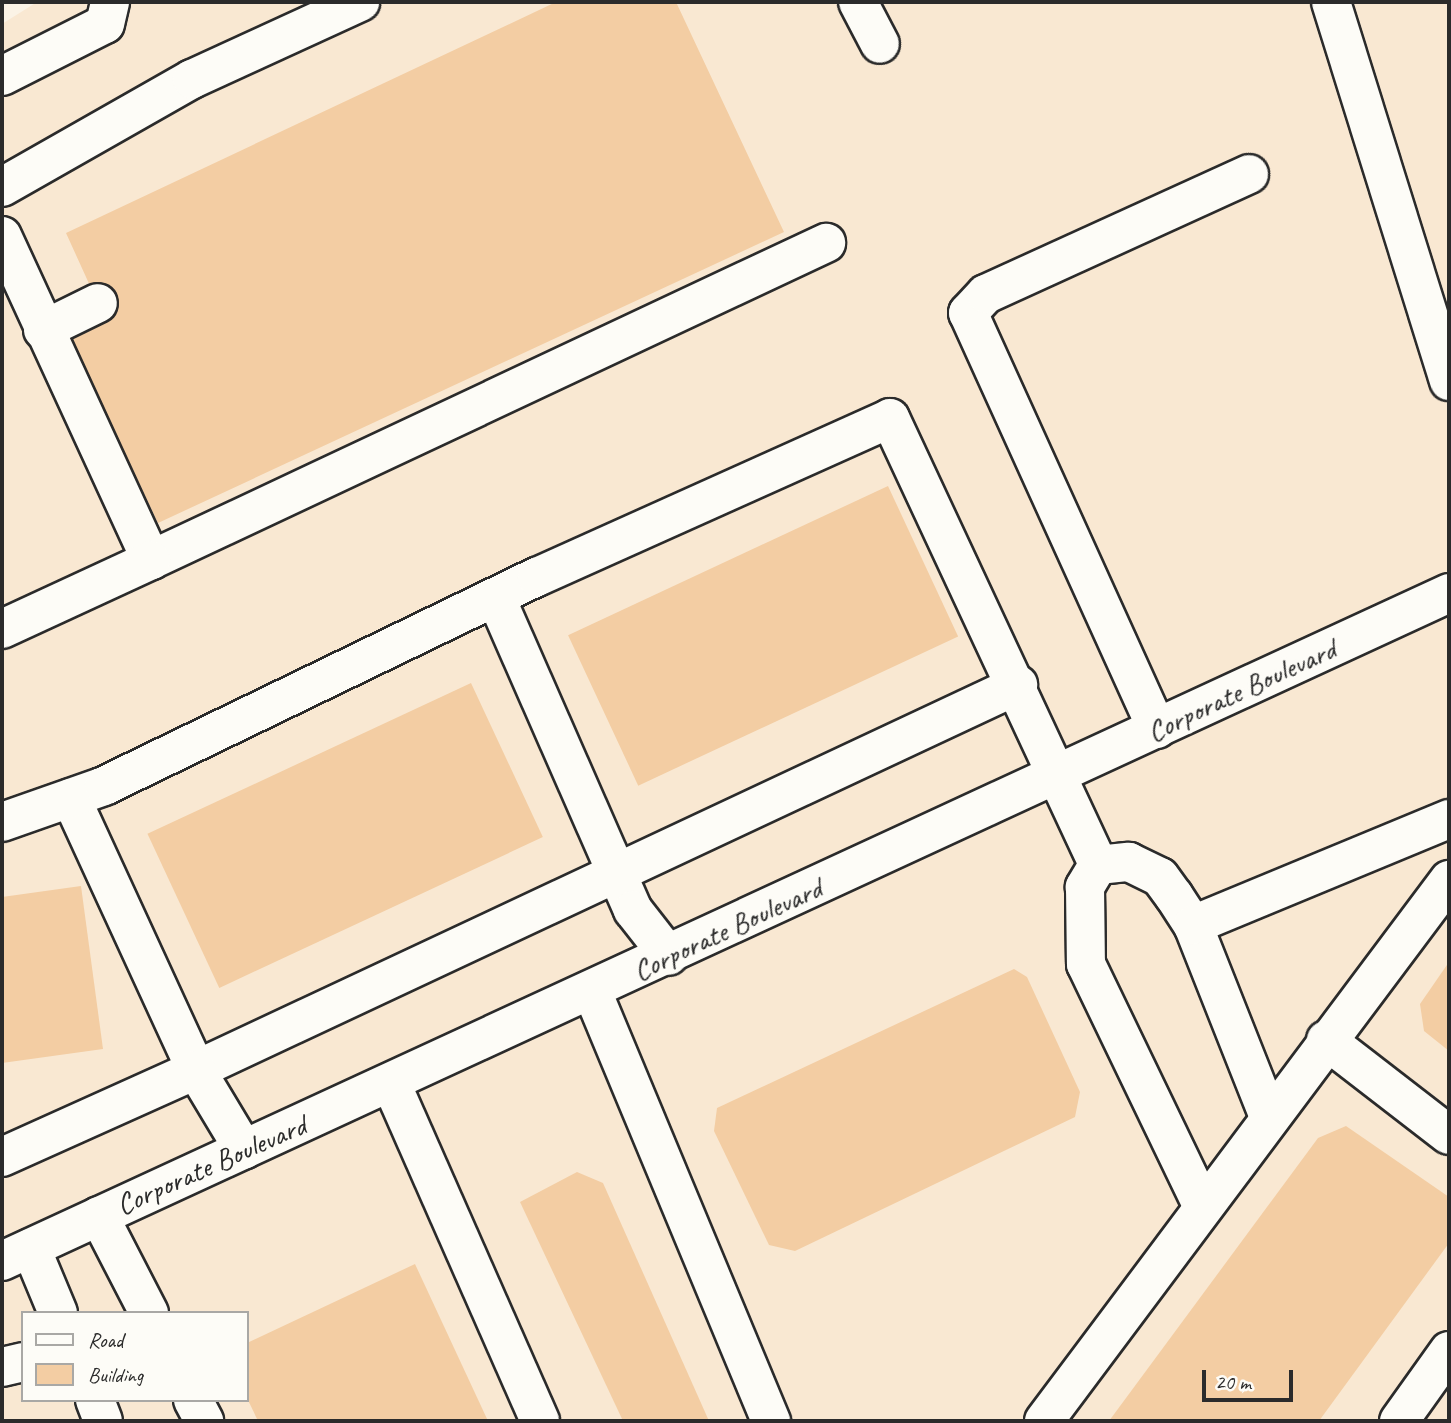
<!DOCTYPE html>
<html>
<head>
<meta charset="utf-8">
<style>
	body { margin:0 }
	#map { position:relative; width:1451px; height:1423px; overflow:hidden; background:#fbf3e6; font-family:Caveat,sans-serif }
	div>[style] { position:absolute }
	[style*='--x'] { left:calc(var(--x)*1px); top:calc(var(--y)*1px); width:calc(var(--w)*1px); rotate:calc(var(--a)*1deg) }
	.built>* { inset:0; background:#f9e8d2 }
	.building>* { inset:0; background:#f3cda3; transform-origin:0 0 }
	.roads { filter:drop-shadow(2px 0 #2b2b2b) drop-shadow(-2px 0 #2b2b2b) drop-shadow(0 2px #2b2b2b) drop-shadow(0 -2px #2b2b2b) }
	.minor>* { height:38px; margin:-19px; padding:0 19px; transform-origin:19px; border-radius:19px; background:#fdfcf7 }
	span { translate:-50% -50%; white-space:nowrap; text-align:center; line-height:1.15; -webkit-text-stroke:6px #fdfcf7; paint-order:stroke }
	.street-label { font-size:30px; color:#2b2b2b }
	.frame { position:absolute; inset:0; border:4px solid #2b2b2b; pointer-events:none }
	.legend { position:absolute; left:21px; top:1311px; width:228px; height:91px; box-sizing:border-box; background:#fdfcf7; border:2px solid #a9a8a5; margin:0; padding:9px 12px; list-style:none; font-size:21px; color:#2b2b2b }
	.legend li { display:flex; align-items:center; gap:14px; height:35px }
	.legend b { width:35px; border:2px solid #a9a8a5 }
	.scale { position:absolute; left:1202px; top:1370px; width:91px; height:32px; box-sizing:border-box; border:4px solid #2b2b2b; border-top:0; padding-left:9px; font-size:21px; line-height:24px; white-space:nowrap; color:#2b2b2b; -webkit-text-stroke:5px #fdfcf7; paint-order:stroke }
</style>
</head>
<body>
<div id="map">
	<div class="built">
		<div style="clip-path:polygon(evenodd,37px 2px,1449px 2px,1449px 1421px,2px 1421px,2px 24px,37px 2px,23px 1313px,247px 1313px,247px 1400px,23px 1400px,23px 1313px)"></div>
	</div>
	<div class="building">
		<div style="clip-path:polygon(556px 2px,676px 2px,784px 232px,158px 523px,71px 339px,106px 321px,66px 233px)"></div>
		<div style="left:888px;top:486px;width:166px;height:353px;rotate:65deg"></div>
		<div style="left:471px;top:683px;width:170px;height:357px;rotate:65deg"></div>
		<div style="clip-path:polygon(81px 886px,103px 1049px,2px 1063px,2px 897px)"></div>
		<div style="clip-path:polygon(1449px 962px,1449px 1051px,1424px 1031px,1420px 1004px)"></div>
		<div style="clip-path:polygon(1014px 969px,1027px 977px,1080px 1092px,1075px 1117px,795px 1251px,769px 1245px,714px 1131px,717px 1108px)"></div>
		<div style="clip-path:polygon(1346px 1126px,1449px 1197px,1449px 1243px,1319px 1421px,1109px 1421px,1318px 1138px)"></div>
		<div style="clip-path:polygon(577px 1172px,603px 1183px,709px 1421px,623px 1421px,520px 1202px)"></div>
		<div style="clip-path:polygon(415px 1264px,488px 1421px,258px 1421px,247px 1398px,247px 1343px)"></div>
	</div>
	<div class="roads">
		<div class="minor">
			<div style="--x:858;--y:2;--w:47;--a:62.4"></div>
			<div style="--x:1331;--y:2;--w:397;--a:72.7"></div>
			<div style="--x:2;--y:76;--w:115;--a:-26.8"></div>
			<div style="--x:105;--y:24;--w:23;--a:-77"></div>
			<div style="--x:2;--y:187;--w:219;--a:-29.6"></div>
			<div style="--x:192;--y:79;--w:185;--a:-24.6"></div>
			<div style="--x:2;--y:236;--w:357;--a:65.3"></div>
			<div style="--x:151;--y:560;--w:746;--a:-25.16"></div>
			<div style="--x:43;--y:330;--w:61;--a:-26.1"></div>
			<div style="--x:496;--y:598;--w:341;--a:66.3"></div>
			<div style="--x:633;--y:910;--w:58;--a:52"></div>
			<div style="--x:2;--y:629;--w:164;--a:-24.8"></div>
			<div style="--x:1157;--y:729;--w:457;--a:-114.4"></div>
			<div style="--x:968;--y:313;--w:26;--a:-47"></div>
			<div style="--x:986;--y:294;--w:289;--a:-24.5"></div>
			<div style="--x:71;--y:798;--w:299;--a:65.3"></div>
			<div style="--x:196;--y:1070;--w:908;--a:-25.1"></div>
			<div style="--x:2;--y:822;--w:108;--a:-19.4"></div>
			<div style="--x:104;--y:786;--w:481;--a:-25.8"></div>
			<div style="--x:537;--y:577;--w:387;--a:-24.2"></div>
			<div style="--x:890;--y:418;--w:493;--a:65"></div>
			<div style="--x:1098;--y:865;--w:26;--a:121"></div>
			<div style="--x:1085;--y:887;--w:77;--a:89.3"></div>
			<div style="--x:1086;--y:964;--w:270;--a:64.3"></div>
			<div style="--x:1098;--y:865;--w:31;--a:-6"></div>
			<div style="--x:1129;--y:862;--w:34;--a:26"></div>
			<div style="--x:1160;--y:877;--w:24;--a:54"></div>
			<div style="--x:1174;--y:896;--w:35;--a:57"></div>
			<div style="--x:1193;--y:925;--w:206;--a:68.4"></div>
			<div style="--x:1193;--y:925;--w:277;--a:-22.5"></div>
			<div style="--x:592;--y:991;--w:466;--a:67.4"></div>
			<div style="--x:1326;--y:1040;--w:155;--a:37.7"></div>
			<div style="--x:391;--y:1083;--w:369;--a:66.2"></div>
			<div style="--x:2;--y:1157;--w:213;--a:-24.2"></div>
			<div style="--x:196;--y:1070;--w:93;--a:59"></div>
			<div style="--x:99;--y:1216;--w:109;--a:62.7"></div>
			<div style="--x:31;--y:1248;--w:70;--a:67.4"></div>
			<div style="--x:2;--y:1261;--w:1594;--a:-24.78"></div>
			<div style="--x:2;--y:1367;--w:22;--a:-13"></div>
			<div style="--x:95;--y:1400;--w:22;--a:69"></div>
			<div style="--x:193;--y:1400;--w:24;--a:62"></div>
			<div style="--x:1044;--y:1421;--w:676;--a:-53.18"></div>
			<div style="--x:1399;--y:1421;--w:86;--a:-54.5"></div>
		</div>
	</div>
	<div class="street-label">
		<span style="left:1241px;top:690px;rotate:-25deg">Corporate Boulevard</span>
		<span style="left:727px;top:929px;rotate:-25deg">Corporate Boulevard</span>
		<span style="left:211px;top:1165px;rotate:-24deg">Corporate Boulevard</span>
	</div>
	<div class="frame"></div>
	<ul class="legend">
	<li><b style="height:9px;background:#fdfcf7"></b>Road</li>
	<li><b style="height:19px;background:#f3cda3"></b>Building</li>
	</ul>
	<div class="scale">20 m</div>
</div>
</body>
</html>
